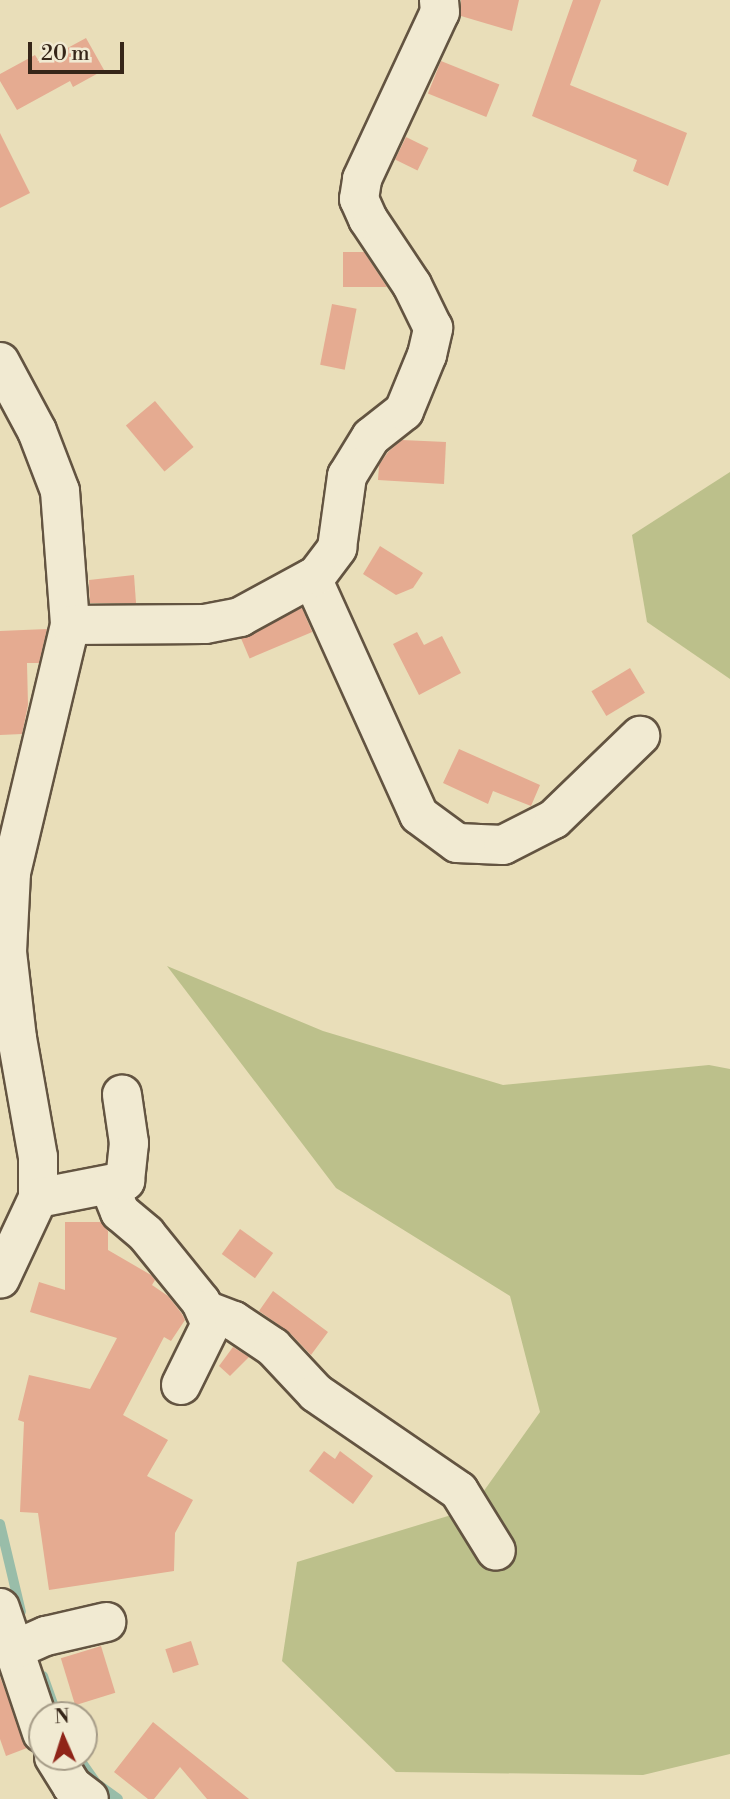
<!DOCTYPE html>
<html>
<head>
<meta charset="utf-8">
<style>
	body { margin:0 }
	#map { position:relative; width:730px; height:1799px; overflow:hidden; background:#e9deb9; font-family:"Libre Bodoni",serif }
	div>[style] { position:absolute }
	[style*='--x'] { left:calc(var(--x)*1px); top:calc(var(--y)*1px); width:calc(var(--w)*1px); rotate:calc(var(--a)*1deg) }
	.green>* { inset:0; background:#bcc08b }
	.stream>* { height:10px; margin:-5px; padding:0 5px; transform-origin:5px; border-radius:5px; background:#99bda9 }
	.building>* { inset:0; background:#e5ab91; transform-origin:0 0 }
	.roads { filter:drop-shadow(2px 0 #635441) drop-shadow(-2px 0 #635441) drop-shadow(0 2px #635441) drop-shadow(0 -2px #635441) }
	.minor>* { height:38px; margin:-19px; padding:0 19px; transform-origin:19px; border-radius:19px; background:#f1ead2 }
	span { translate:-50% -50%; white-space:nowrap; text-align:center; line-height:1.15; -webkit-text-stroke:7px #f1ead2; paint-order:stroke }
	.north { position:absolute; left:28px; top:1701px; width:70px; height:70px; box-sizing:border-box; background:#f1ead2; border:2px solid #a69c88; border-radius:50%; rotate:357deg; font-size:19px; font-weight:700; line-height:28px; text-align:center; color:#362619 }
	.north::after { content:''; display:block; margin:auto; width:24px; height:32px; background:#8f2418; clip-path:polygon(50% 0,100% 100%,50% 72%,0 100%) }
	.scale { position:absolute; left:28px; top:42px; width:96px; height:32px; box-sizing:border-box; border:4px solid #362619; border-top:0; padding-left:9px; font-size:21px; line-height:24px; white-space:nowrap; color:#362619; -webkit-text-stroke:5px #f1ead2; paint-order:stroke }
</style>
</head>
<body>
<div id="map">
	<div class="green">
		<div style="clip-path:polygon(730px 472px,730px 679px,647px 622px,632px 535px)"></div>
		<div style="clip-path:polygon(167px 966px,323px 1031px,503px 1085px,709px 1065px,730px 1069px,730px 1754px,643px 1775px,396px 1772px,282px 1661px,297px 1562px,471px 1509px,540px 1412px,510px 1296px,336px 1188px)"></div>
	</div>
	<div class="stream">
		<div style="--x:0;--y:1524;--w:90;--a:76.6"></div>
		<div style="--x:43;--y:1676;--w:41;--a:70.3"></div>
		<div style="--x:78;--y:1757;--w:32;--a:55"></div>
		<div style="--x:96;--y:1783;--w:27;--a:36"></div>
	</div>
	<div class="building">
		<div style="clip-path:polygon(461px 0,519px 0,512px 31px,461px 16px)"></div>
		<div style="clip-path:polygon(573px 0,601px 0,570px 85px,687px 133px,668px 186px,633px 171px,637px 160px,532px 116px)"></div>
		<div style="clip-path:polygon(86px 38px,104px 70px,73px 87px,70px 81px,17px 110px,0 81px,0 74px,35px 55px,40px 63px)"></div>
		<div style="left:441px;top:61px;width:63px;height:35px;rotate:22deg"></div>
		<div style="clip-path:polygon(0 133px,30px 193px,0 208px)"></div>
		<div style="left:406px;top:137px;width:25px;height:25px;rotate:26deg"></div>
		<div style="clip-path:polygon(343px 252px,364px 252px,387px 287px,343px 287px)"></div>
		<div style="left:332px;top:304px;width:25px;height:62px;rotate:11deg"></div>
		<div style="left:155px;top:401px;width:60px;height:38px;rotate:50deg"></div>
		<div style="clip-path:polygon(402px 440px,446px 442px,444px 484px,378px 480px,379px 465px,388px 452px)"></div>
		<div style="clip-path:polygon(380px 546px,423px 573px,413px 588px,396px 595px,363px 574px)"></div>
		<div style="clip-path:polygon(134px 575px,136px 603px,90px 603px,89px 580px)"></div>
		<div style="left:302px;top:608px;width:26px;height:68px;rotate:67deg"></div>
		<div style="clip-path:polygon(47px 629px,39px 663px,27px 663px,28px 705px,22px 734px,0 735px,0 631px)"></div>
		<div style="clip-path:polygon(417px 632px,424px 645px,442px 636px,461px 673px,419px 695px,393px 644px)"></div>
		<div style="left:630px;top:668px;width:29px;height:45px;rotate:59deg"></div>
		<div style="clip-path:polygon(459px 749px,540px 785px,531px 806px,493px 791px,488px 804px,443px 783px)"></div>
		<div style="clip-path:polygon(65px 1222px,101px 1222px,108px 1231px,108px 1250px,151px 1275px,155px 1280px,152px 1285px,168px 1296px,182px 1314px,185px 1320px,171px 1341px,164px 1337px,123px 1415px,168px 1440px,147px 1476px,193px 1500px,175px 1533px,174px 1571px,49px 1590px,38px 1513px,20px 1512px,24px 1422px,18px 1420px,29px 1375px,90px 1389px,117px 1338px,30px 1312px,39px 1282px,65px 1290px)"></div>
		<div style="left:240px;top:1229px;width:41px;height:31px;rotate:36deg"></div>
		<div style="clip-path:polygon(273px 1291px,328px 1332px,311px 1355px,289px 1332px,259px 1311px)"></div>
		<div style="clip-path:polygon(233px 1347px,249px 1357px,230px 1376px,219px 1366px)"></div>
		<div style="clip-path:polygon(324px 1451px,335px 1459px,340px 1451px,373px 1476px,353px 1504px,309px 1471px)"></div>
		<div style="left:191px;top:1641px;width:25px;height:27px;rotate:72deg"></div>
		<div style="left:101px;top:1646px;width:49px;height:42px;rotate:73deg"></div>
		<div style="clip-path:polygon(0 1677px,27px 1748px,6px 1756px,0 1739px)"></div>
		<div style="clip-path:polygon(153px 1722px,169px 1735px,249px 1799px,207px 1799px,180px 1767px,154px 1799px,148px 1799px,114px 1772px)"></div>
	</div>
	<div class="roads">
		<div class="minor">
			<div style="--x:0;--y:362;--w:78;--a:61.8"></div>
			<div style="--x:37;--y:431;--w:64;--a:69"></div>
			<div style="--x:60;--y:491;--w:134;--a:85.7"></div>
			<div style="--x:70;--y:625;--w:255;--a:103.4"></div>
			<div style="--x:11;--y:873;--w:79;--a:92.9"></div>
			<div style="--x:7;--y:952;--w:87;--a:83.4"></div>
			<div style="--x:17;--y:1038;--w:121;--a:80"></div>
			<div style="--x:38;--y:1157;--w:41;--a:90"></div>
			<div style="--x:38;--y:1198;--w:89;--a:115.1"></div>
			<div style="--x:312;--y:578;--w:260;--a:65.7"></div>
			<div style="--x:419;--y:815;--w:47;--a:36.4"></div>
			<div style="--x:457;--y:843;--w:46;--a:2.5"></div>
			<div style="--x:503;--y:845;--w:57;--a:-27"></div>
			<div style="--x:554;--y:819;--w:120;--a:-44"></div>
			<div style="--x:70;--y:625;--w:135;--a:-0.4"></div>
			<div style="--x:205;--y:624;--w:36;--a:-11"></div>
			<div style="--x:240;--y:617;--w:88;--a:-28.6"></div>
			<div style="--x:317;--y:575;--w:34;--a:-53"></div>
			<div style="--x:337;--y:548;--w:73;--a:-82.1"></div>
			<div style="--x:347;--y:476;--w:46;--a:-58.4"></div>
			<div style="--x:371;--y:437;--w:42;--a:-38.2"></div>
			<div style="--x:404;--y:411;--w:61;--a:-67.7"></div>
			<div style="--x:427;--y:355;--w:28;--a:-77"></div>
			<div style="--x:433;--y:328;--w:48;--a:-116"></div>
			<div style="--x:412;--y:285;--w:79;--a:-123.7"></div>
			<div style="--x:368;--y:219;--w:22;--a:-114"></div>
			<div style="--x:359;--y:199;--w:20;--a:-81"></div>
			<div style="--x:362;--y:179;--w:184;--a:-65"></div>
			<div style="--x:440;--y:12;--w:12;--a:-95"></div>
			<div style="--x:109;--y:1185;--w:29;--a:68"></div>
			<div style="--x:120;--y:1212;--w:34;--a:40"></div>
			<div style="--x:146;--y:1234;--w:87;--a:51"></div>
			<div style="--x:201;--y:1302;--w:24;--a:66"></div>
			<div style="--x:211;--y:1324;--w:68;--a:116.2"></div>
			<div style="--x:38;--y:1198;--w:89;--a:-11.1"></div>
			<div style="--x:125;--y:1181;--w:38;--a:-84"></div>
			<div style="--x:129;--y:1143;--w:49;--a:-98.3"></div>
			<div style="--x:205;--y:1310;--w:31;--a:21"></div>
			<div style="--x:234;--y:1321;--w:47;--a:33.7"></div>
			<div style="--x:273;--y:1347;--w:63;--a:46.9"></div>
			<div style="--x:316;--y:1393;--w:173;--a:34.4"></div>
			<div style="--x:459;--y:1491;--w:70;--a:58.3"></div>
			<div style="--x:0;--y:1608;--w:132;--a:71.4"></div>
			<div style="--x:14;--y:1650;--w:35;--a:-24"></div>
			<div style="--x:46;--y:1636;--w:62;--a:-13.1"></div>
			<div style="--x:54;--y:1757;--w:34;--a:58"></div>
			<div style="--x:72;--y:1786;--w:21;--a:37"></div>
		</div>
	</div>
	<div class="north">N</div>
	<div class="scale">20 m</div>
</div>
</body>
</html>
